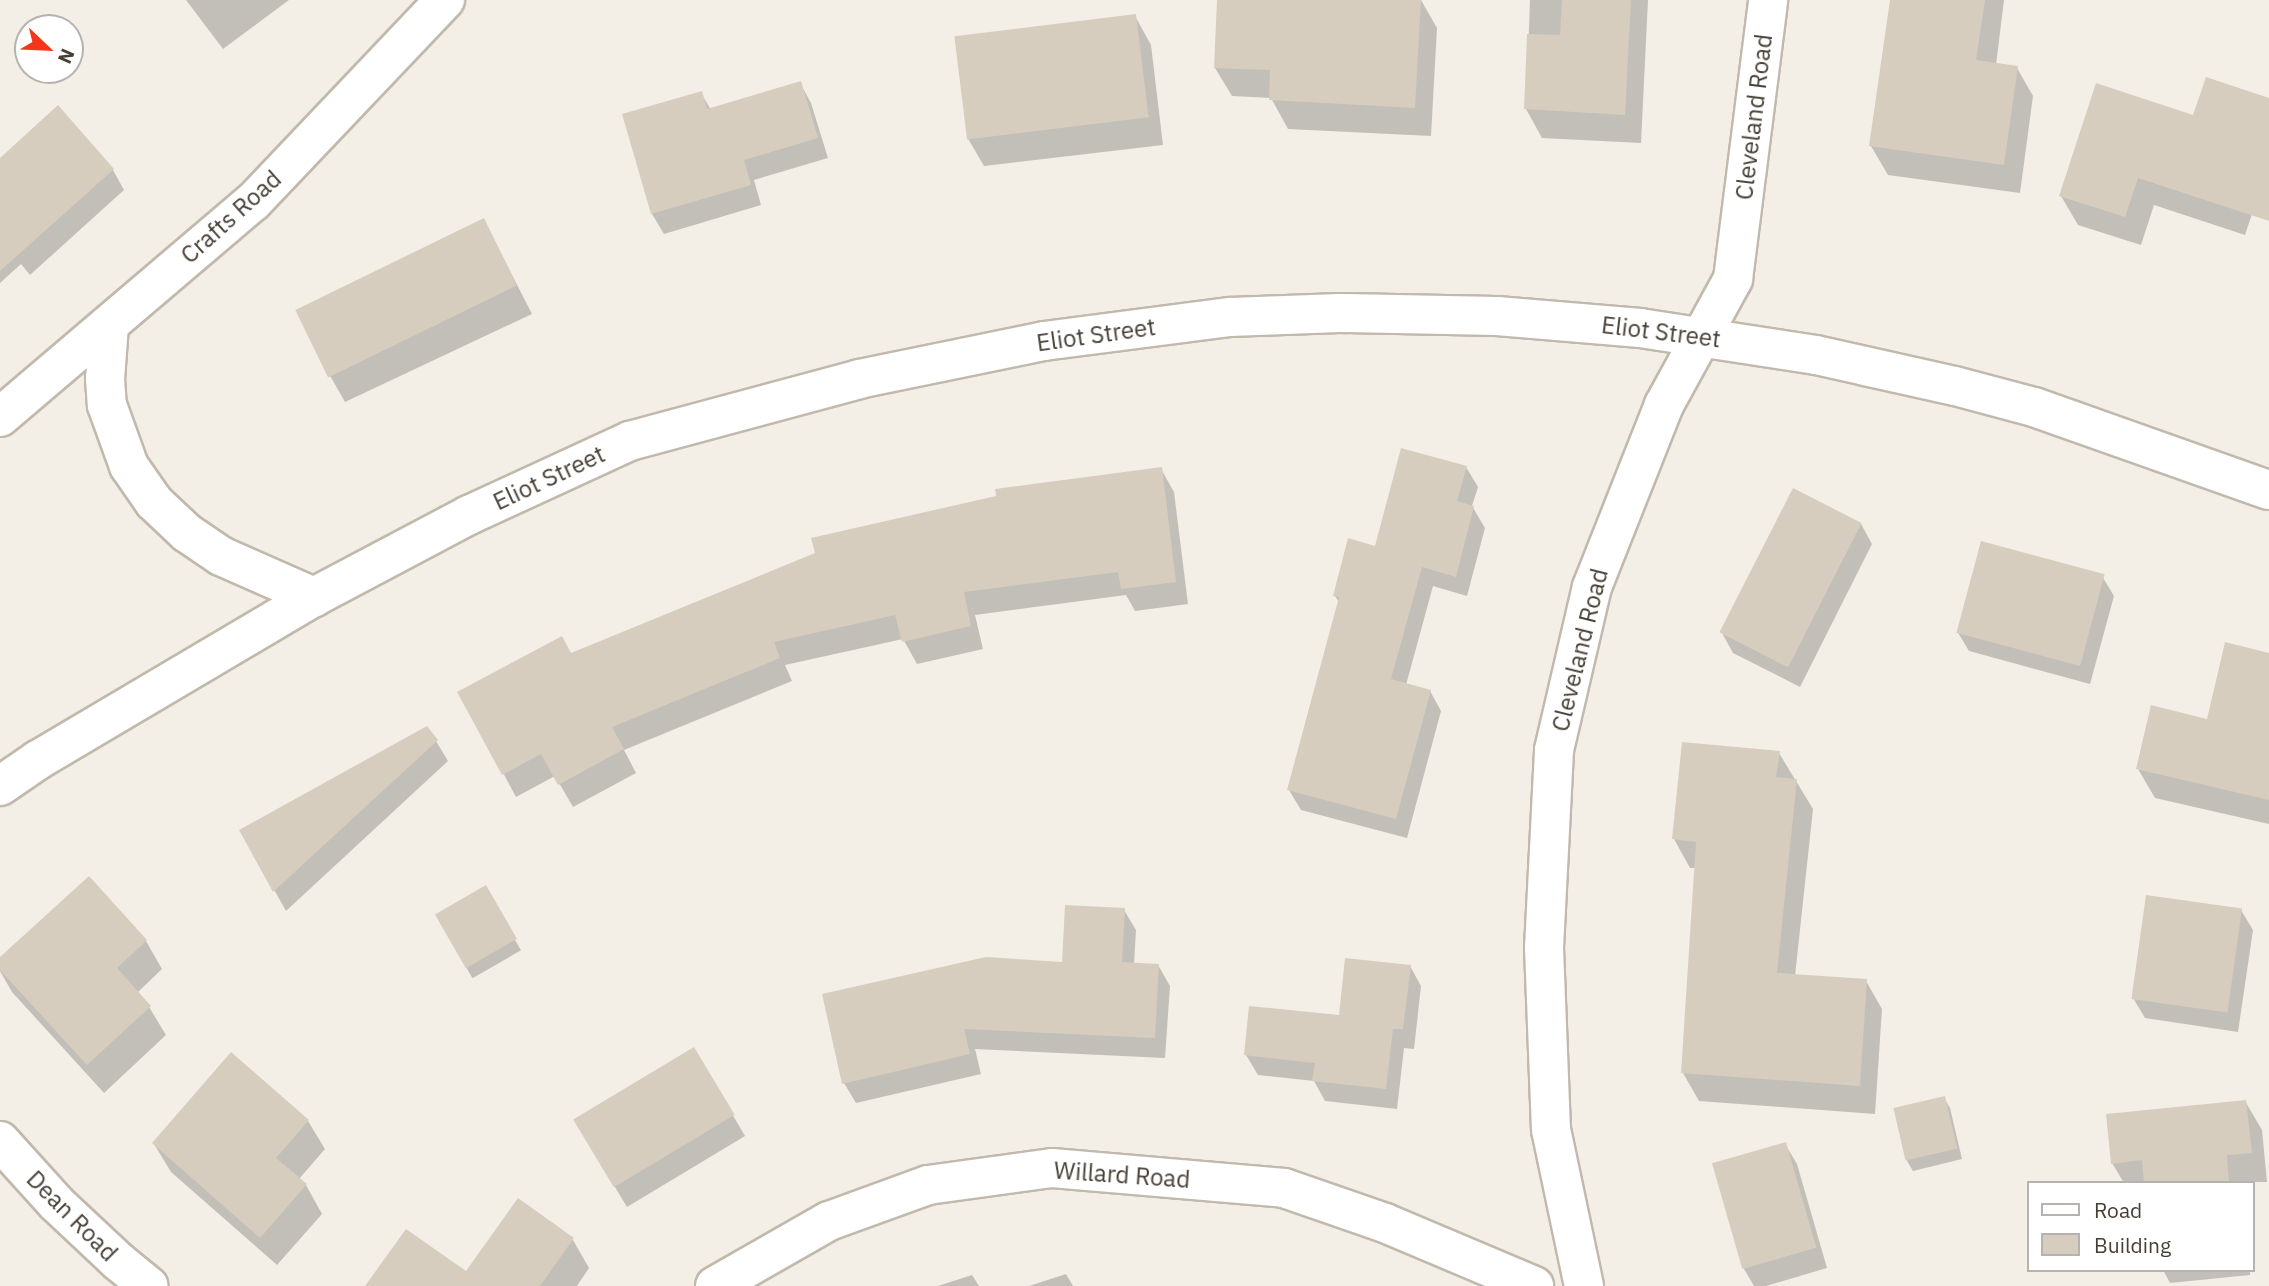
<!DOCTYPE html>
<html>
<head>
<meta charset="utf-8">
<style>
	body { margin:0 }
	#map { position:relative; width:2269px; height:1286px; overflow:hidden; background:#f3efe7; font-family:"IBM Plex Sans",sans-serif }
	div>[style] { position:absolute }
	[style*='--x'] { left:calc(var(--x)*1px); top:calc(var(--y)*1px); width:calc(var(--w)*1px); rotate:calc(var(--a)*1deg) }
	.shadow>* { inset:0; background:#0003; transform-origin:0 0 }
	.building>* { inset:0; background:#d7cdbf; transform-origin:0 0 }
	.roads { filter:drop-shadow(2px 0 #c1b9ac) drop-shadow(-2px 0 #c1b9ac) drop-shadow(0 2px #c1b9ac) drop-shadow(0 -2px #c1b9ac) }
	.minor>* { height:38px; margin:-19px; padding:0 19px; transform-origin:19px; border-radius:19px; background:#fff }
	span { translate:-50% -50%; white-space:nowrap; text-align:center; line-height:1.15; -webkit-text-stroke:5px #fff; paint-order:stroke }
	.street-label { font-size:24px; color:#463f36 }
	.legend { position:absolute; left:2027px; top:1181px; width:228px; height:91px; box-sizing:border-box; background:#fff; border:2px solid #b5b2af; margin:0; padding:9px 12px; list-style:none; font-size:21px; color:#463f36 }
	.legend li { display:flex; align-items:center; gap:14px; height:35px }
	.legend b { width:35px; border:2px solid #b5b2af }
	.north { position:absolute; left:14px; top:14px; width:70px; height:70px; box-sizing:border-box; background:#fff; border:2px solid #b5b2af; border-radius:50%; rotate:113deg; font-size:19px; font-weight:700; line-height:28px; text-align:center; color:#463f36 }
	.north::after { content:''; display:block; margin:auto; width:24px; height:32px; background:#f6351b; clip-path:polygon(50% 0,100% 100%,50% 72%,0 100%) }
</style>
</head>
<body>
<div id="map">
	<div class="shadow">
		<div style="clip-path:polygon(186px 0,289px 0,223px 49px)"></div>
		<div style="clip-path:polygon(1218px 0,1421px 0,1437px 28px,1431px 136px,1288px 129px,1271px 98px,1232px 96px,1215px 68px)"></div>
		<div style="clip-path:polygon(1530px 0,1648px 0,1641px 143px,1542px 138px,1526px 109px)"></div>
		<div style="clip-path:polygon(1892px 0,2004px 0,1996px 65px,2017px 68px,2033px 96px,2020px 193px,1888px 175px,1871px 146px)"></div>
		<div style="clip-path:polygon(1135px 16px,1151px 45px,1163px 145px,984px 166px,967px 137px)"></div>
		<div style="clip-path:polygon(800px 83px,811px 103px,828px 158px,754px 180px,761px 205px,664px 234px,652px 214px,701px 93px,711px 110px)"></div>
		<div style="clip-path:polygon(2269px 107px,2269px 163px,2245px 235px,2154px 205px,2141px 245px,2078px 225px,2061px 196px,2194px 118px)"></div>
		<div style="clip-path:polygon(0 160px,113px 170px,124px 190px,30px 275px,21px 264px,0 283px)"></div>
		<div style="clip-path:polygon(484px 220px,532px 314px,345px 402px,329px 374px)"></div>
		<div style="clip-path:polygon(1466px 467px,1478px 487px,1472px 506px,1485px 528px,1467px 596px,1433px 586px,1406px 685px,1430px 691px,1441px 711px,1407px 838px,1301px 810px,1289px 790px,1340px 604px,1335px 596px,1376px 548px)"></div>
		<div style="clip-path:polygon(1161px 469px,1174px 492px,1188px 604px,1135px 611px,1126px 595px,975px 615px,983px 649px,917px 664px,903px 639px,785px 665px,792px 681px,624px 750px,636px 773px,573px 807px,555px 776px,516px 797px,460px 693px,571px 655px)"></div>
		<div style="clip-path:polygon(1861px 524px,1872px 544px,1800px 687px,1733px 653px,1722px 633px)"></div>
		<div style="clip-path:polygon(2102px 576px,2114px 596px,2090px 684px,1969px 651px,1957px 631px)"></div>
		<div style="clip-path:polygon(2269px 654px,2269px 824px,2155px 798px,2138px 769px,2208px 721px)"></div>
		<div style="clip-path:polygon(436px 741px,448px 761px,286px 911px,241px 831px)"></div>
		<div style="clip-path:polygon(1779px 753px,1813px 809px,1795px 976px,1866px 981px,1882px 1009px,1875px 1114px,1699px 1101px,1683px 1073px,1696px 868px,1690px 868px,1674px 839px)"></div>
		<div style="left:485px;top:888px;width:72px;height:56px;rotate:60deg"></div>
		<div style="clip-path:polygon(1124px 910px,1136px 930px,1134px 964px,1158px 965px,1170px 986px,1165px 1058px,975px 1049px,981px 1074px,856px 1103px,844px 1083px,1064px 964px)"></div>
		<div style="clip-path:polygon(2241px 910px,2253px 930px,2238px 1032px,2145px 1018px,2133px 998px)"></div>
		<div style="clip-path:polygon(146px 941px,162px 969px,137px 993px,149px 1007px,166px 1035px,104px 1093px,12px 992px,0 971px,0 960px)"></div>
		<div style="clip-path:polygon(1410px 966px,1421px 986px,1414px 1049px,1404px 1048px,1397px 1109px,1325px 1101px,1314px 1081px,1258px 1075px,1246px 1055px,1340px 1017px)"></div>
		<div style="clip-path:polygon(694px 1049px,745px 1136px,627px 1207px,587px 1141px)"></div>
		<div style="clip-path:polygon(1944px 1098px,1950px 1108px,1962px 1159px,1913px 1171px,1907px 1161px)"></div>
		<div style="clip-path:polygon(2245px 1101px,2262px 1130px,2267px 1182px,2124px 1183px,2112px 1163px)"></div>
		<div style="clip-path:polygon(308px 1121px,325px 1149px,299px 1179px,306px 1185px,322px 1214px,277px 1265px,171px 1172px,154px 1144px)"></div>
		<div style="clip-path:polygon(1785px 1144px,1797px 1164px,1827px 1268px,1766px 1286px,1754px 1286px,1744px 1269px)"></div>
		<div style="clip-path:polygon(573px 1240px,589px 1268px,577px 1286px,371px 1286px,466px 1273px)"></div>
		<div style="clip-path:polygon(2163px 1270px,2250px 1270px,2250px 1275px,2170px 1283px)"></div>
		<div style="clip-path:polygon(1066px 1274px,1073px 1286px,1029px 1286px)"></div>
		<div style="clip-path:polygon(972px 1275px,979px 1286px,938px 1286px)"></div>
	</div>
	<div class="building">
		<div style="clip-path:polygon(1217px 0,1421px 0,1415px 108px,1269px 100px,1270px 70px,1214px 68px)"></div>
		<div style="clip-path:polygon(1562px 0,1631px 0,1625px 115px,1524px 109px,1527px 34px,1560px 35px)"></div>
		<div style="clip-path:polygon(1890px 0,1985px 0,1976px 60px,2018px 66px,2004px 165px,1869px 146px)"></div>
		<div style="left:1136px;top:14px;width:104px;height:183px;rotate:83deg"></div>
		<div style="clip-path:polygon(2206px 77px,2269px 98px,2269px 221px,2138px 178px,2125px 217px,2059px 196px,2096px 83px,2193px 115px)"></div>
		<div style="clip-path:polygon(801px 81px,818px 138px,744px 160px,751px 185px,651px 214px,622px 114px,702px 91px,707px 109px)"></div>
		<div style="clip-path:polygon(58px 105px,114px 169px,0 271px,0 158px)"></div>
		<div style="left:484px;top:218px;width:75px;height:210px;rotate:64deg"></div>
		<div style="clip-path:polygon(1401px 448px,1467px 466px,1457px 501px,1474px 506px,1456px 577px,1422px 567px,1391px 679px,1431px 690px,1396px 819px,1287px 790px,1339px 597px,1333px 596px,1348px 538px,1375px 546px)"></div>
		<div style="clip-path:polygon(1162px 467px,1176px 582px,1121px 589px,1118px 572px,964px 592px,971px 626px,902px 642px,895px 615px,774px 642px,780px 658px,612px 727px,624px 749px,558px 785px,541px 754px,502px 775px,457px 692px,562px 636px,571px 653px,815px 553px,811px 538px,996px 496px,995px 489px)"></div>
		<div style="left:1793px;top:488px;width:77px;height:162px;rotate:27deg"></div>
		<div style="left:1981px;top:541px;width:128px;height:95px;rotate:15deg"></div>
		<div style="clip-path:polygon(2225px 642px,2269px 653px,2269px 800px,2136px 769px,2151px 705px,2207px 719px)"></div>
		<div style="clip-path:polygon(427px 726px,438px 740px,273px 892px,239px 830px)"></div>
		<div style="clip-path:polygon(1682px 742px,1780px 751px,1776px 777px,1797px 779px,1777px 973px,1867px 979px,1860px 1086px,1681px 1073px,1696px 842px,1672px 839px)"></div>
		<div style="clip-path:polygon(89px 876px,147px 940px,117px 968px,151px 1006px,87px 1065px,0 970px,0 957px)"></div>
		<div style="left:486px;top:885px;width:62px;height:59px;rotate:60deg"></div>
		<div style="left:2146px;top:895px;width:97px;height:105px;rotate:8deg"></div>
		<div style="clip-path:polygon(1065px 905px,1125px 908px,1122px 962px,1159px 964px,1155px 1038px,964px 1029px,970px 1054px,842px 1084px,822px 994px,986px 957px,1062px 962px)"></div>
		<div style="clip-path:polygon(1345px 958px,1411px 965px,1403px 1029px,1393px 1029px,1386px 1089px,1312px 1081px,1315px 1063px,1244px 1055px,1249px 1006px,1339px 1015px)"></div>
		<div style="left:694px;top:1047px;width:79px;height:141px;rotate:59deg"></div>
		<div style="clip-path:polygon(231px 1052px,309px 1120px,276px 1158px,307px 1184px,260px 1238px,152px 1143px)"></div>
		<div style="left:1945px;top:1096px;width:54px;height:53px;rotate:77deg"></div>
		<div style="clip-path:polygon(2246px 1100px,2252px 1153px,2227px 1155px,2229px 1183px,2144px 1183px,2142px 1160px,2111px 1164px,2106px 1114px)"></div>
		<div style="left:1786px;top:1142px;width:110px;height:77px;rotate:74deg"></div>
		<div style="clip-path:polygon(518px 1198px,574px 1238px,540px 1286px,365px 1286px,406px 1229px,466px 1271px)"></div>
	</div>
	<div class="roads">
		<div class="minor">
			<div style="--x:109;--y:325;--w:54;--a:94.2"></div>
			<div style="--x:105;--y:379;--w:26;--a:86"></div>
			<div style="--x:107;--y:405;--w:65;--a:70.2"></div>
			<div style="--x:129;--y:466;--w:44;--a:55.2"></div>
			<div style="--x:154;--y:502;--w:45;--a:43.2"></div>
			<div style="--x:187;--y:533;--w:41;--a:34.1"></div>
			<div style="--x:221;--y:556;--w:102;--a:23.8"></div>
			<div style="--x:0;--y:417;--w:332;--a:-40.4"></div>
			<div style="--x:253;--y:202;--w:279;--a:-46.5"></div>
			<div style="--x:0;--y:786;--w:46;--a:-34.4"></div>
			<div style="--x:38;--y:760;--w:321;--a:-30.6"></div>
			<div style="--x:314;--y:597;--w:175;--a:-27.9"></div>
			<div style="--x:469;--y:515;--w:177;--a:-24.7"></div>
			<div style="--x:630;--y:441;--w:237;--a:-15.1"></div>
			<div style="--x:859;--y:379;--w:189;--a:-11.6"></div>
			<div style="--x:1044;--y:341;--w:188;--a:-7.4"></div>
			<div style="--x:1230;--y:317;--w:110;--a:-2.1"></div>
			<div style="--x:1340;--y:313;--w:157;--a:1.1"></div>
			<div style="--x:1497;--y:316;--w:144;--a:4.8"></div>
			<div style="--x:1640;--y:328;--w:178;--a:8.7"></div>
			<div style="--x:1816;--y:355;--w:142;--a:12.6"></div>
			<div style="--x:1955;--y:386;--w:82;--a:14.9"></div>
			<div style="--x:2034;--y:407;--w:249;--a:19.5"></div>
			<div style="--x:0;--y:1141;--w:84;--a:47.9"></div>
			<div style="--x:56;--y:1203;--w:86;--a:43.1"></div>
			<div style="--x:119;--y:1262;--w:38;--a:39"></div>
			<div style="--x:715;--y:1286;--w:131;--a:-29.7"></div>
			<div style="--x:829;--y:1221;--w:105;--a:-20"></div>
			<div style="--x:928;--y:1185;--w:125;--a:-7.8"></div>
			<div style="--x:1052;--y:1168;--w:233;--a:4.9"></div>
			<div style="--x:1284;--y:1188;--w:107;--a:19.1"></div>
			<div style="--x:1385;--y:1223;--w:162;--a:22.9"></div>
			<div style="--x:1584;--y:1286;--w:159;--a:-101.9"></div>
			<div style="--x:1551;--y:1130;--w:182;--a:-92.2"></div>
			<div style="--x:1544;--y:948;--w:198;--a:-87.1"></div>
			<div style="--x:1554;--y:750;--w:167;--a:-76.9"></div>
			<div style="--x:1592;--y:587;--w:196;--a:-68.4"></div>
			<div style="--x:1664;--y:405;--w:144;--a:-61.3"></div>
			<div style="--x:1733;--y:279;--w:281;--a:-82.8"></div>
		</div>
	</div>
	<div class="street-label">
		<span style="left:1754px;top:117px;rotate:-83deg">Cleveland Road</span>
		<span style="left:231px;top:217px;rotate:-42deg">Crafts Road</span>
		<span style="left:1661px;top:332px;rotate:7deg">Eliot Street</span>
		<span style="left:1096px;top:335px;rotate:-8deg">Eliot Street</span>
		<span style="left:549px;top:478px;rotate:-25deg">Eliot Street</span>
		<span style="left:1580px;top:650px;rotate:-76deg">Cleveland Road</span>
		<span style="left:1122px;top:1175px;rotate:4deg">Willard Road</span>
		<span style="left:72px;top:1216px;rotate:45deg">Dean Road</span>
	</div>
	<ul class="legend">
	<li><b style="height:9px;background:#fff"></b>Road</li>
	<li><b style="height:19px;background:#d7cdbf"></b>Building</li>
	</ul>
	<div class="north">N</div>
</div>
</body>
</html>
